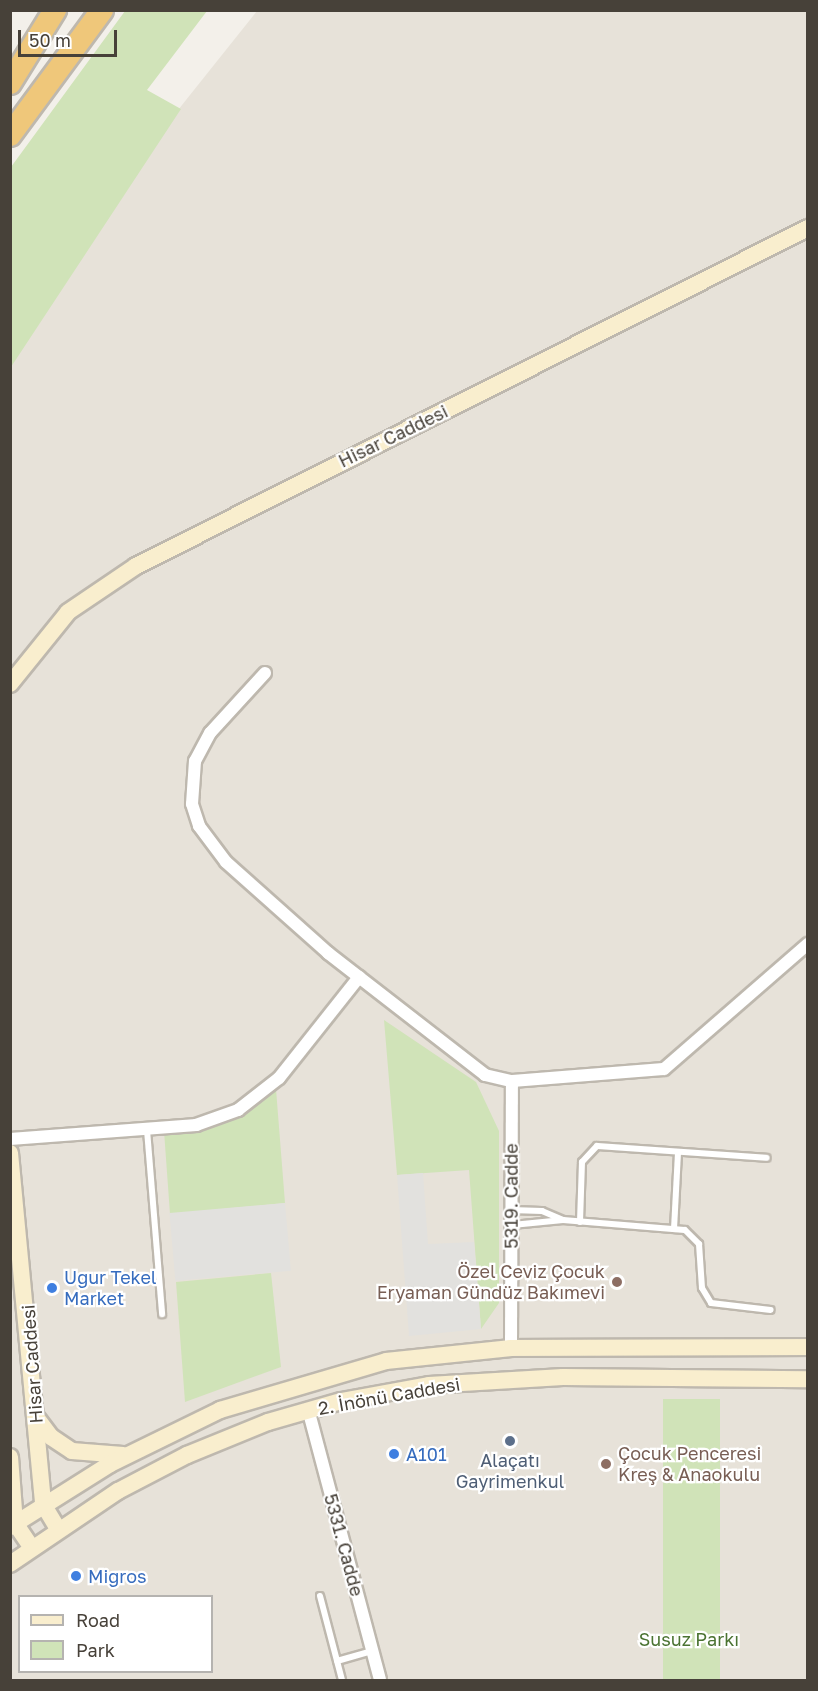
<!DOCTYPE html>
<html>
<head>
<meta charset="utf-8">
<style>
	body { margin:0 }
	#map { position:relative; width:818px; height:1691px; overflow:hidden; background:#f3f0ea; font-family:"Golos Text",sans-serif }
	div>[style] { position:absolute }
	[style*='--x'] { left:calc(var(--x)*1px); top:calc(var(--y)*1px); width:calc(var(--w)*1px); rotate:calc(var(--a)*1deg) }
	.residential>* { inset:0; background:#e7e2d9 }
	.green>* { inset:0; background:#d0e3b8; transform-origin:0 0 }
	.parking>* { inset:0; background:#e2e1de; transform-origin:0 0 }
	.roads { filter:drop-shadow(2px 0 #beb8ae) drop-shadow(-2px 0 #beb8ae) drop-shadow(0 2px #beb8ae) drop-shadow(0 -2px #beb8ae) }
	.lane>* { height:6px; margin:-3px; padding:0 3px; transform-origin:3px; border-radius:3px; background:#fff }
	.street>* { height:12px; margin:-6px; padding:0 6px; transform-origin:6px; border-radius:6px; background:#fff }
	.secondary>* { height:16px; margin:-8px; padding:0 8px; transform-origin:8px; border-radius:8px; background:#f9eece }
	.highway>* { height:22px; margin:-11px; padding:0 11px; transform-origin:11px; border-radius:11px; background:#efc77a }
	.dots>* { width:16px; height:16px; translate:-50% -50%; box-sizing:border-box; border:3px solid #fff; border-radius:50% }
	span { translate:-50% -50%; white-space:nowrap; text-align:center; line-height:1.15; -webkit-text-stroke:4.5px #fff; paint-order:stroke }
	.street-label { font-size:18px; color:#474139 }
	.education-label { font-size:18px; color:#785e54 }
	.right { translate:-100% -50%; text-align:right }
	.left { translate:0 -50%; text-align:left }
	.shop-label { font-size:18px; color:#366cbe }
	.service-label { font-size:18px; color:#4e5e75 }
	.park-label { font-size:18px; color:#4b7332 }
	.frame { position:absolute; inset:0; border:12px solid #474139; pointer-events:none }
	.legend { position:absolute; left:18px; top:1595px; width:195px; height:78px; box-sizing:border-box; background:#fff; border:2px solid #b5b3b0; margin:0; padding:8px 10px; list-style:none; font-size:18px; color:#474139 }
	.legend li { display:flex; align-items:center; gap:12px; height:30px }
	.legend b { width:30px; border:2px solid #b5b3b0 }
	.scale { position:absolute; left:18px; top:30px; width:99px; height:27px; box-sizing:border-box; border:3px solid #474139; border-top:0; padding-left:8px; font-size:18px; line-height:21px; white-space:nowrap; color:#474139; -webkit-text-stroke:4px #fff; paint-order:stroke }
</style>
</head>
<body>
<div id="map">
	<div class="residential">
		<div style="clip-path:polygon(evenodd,257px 11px,807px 11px,807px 1680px,11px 1680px,10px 331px,44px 278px,257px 11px,20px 1596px,212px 1596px,212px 1672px,20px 1672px,20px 1596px)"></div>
	</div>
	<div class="green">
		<div style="clip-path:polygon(125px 11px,207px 11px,147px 90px,181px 109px,11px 367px,11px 167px)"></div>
		<div style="clip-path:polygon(384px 1020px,476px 1082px,499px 1131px,499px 1303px,481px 1329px,469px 1170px,397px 1175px)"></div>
		<div style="clip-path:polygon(276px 1089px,285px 1203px,170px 1214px,164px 1131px,249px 1108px)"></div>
		<div style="clip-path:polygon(271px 1273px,281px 1367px,185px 1402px,176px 1282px)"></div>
		<div style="left:663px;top:1399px;width:57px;height:280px"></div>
	</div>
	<div class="parking">
		<div style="clip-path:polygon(423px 1173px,428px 1244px,474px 1242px,481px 1329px,409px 1336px,397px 1175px)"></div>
		<div style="left:285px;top:1203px;width:68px;height:116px;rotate:85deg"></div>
	</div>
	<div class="roads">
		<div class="lane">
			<div style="--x:147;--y:1130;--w:185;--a:85.3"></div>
			<div style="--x:511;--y:1210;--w:31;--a:2"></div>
			<div style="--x:542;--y:1211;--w:23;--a:23"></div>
			<div style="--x:563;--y:1220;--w:51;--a:174.4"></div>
			<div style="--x:563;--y:1220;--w:122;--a:4.7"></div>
			<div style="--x:685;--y:1230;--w:20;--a:45"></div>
			<div style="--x:699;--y:1244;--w:44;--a:86.1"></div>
			<div style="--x:702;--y:1288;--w:17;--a:59"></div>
			<div style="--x:711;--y:1303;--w:60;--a:6.7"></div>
			<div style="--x:580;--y:1222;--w:60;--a:-88.1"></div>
			<div style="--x:582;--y:1162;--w:22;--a:-47"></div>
			<div style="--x:597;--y:1146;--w:170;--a:4"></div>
			<div style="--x:674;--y:1229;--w:77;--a:-87"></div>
			<div style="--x:320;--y:1596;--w:87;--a:75.3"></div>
			<div style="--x:337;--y:1661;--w:37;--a:-16"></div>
		</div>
		<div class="street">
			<div style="--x:265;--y:673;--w:81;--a:132.5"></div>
			<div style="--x:210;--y:733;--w:32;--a:118"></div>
			<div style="--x:195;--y:761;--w:43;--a:94"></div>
			<div style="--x:192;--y:804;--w:23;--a:72"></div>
			<div style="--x:199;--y:826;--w:45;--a:53.1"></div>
			<div style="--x:226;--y:862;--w:137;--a:41.7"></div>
			<div style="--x:328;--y:953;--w:199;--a:37.8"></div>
			<div style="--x:485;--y:1075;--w:28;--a:13"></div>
			<div style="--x:512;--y:1081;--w:152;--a:-4.5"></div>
			<div style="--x:664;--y:1069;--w:191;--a:-41"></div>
			<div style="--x:10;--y:1139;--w:187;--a:-4.3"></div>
			<div style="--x:196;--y:1125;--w:45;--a:-19.7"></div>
			<div style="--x:238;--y:1110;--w:52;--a:-38"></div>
			<div style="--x:279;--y:1078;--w:129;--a:-51.6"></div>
			<div style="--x:511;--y:1348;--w:267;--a:-89.8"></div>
			<div style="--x:308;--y:1409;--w:280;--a:75.1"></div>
		</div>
		<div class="secondary">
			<div style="--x:10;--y:684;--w:92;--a:-51.1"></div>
			<div style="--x:68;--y:612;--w:82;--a:-34.1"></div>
			<div style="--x:136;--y:566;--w:752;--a:-26.7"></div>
			<div style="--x:10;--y:1153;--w:353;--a:84.6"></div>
			<div style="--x:43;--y:1504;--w:29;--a:59"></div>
			<div style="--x:36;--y:1417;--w:25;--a:53"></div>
			<div style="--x:51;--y:1437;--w:25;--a:34"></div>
			<div style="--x:72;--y:1451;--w:51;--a:4.5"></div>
			<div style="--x:10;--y:1457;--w:66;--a:85.7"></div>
			<div style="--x:15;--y:1523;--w:29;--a:56"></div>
			<div style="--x:10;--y:1527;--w:118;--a:-32.2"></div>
			<div style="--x:110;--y:1464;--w:123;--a:-26.1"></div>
			<div style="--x:220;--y:1410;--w:173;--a:-16.4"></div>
			<div style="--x:386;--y:1361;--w:126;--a:-5.9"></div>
			<div style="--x:511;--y:1348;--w:297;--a:-0.2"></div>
			<div style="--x:10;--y:1564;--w:130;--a:-34.1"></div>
			<div style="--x:118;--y:1491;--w:78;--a:-27.6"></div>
			<div style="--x:187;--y:1455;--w:87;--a:-22.2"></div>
			<div style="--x:268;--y:1422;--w:76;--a:-16"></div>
			<div style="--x:341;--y:1401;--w:89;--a:-10.3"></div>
			<div style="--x:429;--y:1385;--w:134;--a:-3.4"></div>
			<div style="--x:563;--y:1377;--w:245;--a:0.5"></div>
		</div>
		<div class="highway">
			<div style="--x:10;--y:83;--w:86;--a:-58.3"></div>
			<div style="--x:10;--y:135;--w:155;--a:-53.6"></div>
		</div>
	</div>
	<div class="dots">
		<div style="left:617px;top:1282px;background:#8d6e63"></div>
		<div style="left:52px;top:1288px;background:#3f7fe0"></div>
		<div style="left:510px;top:1441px;background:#5c6f8a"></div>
		<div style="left:394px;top:1454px;background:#3f7fe0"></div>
		<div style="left:606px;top:1464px;background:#8d6e63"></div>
		<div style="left:76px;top:1576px;background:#3f7fe0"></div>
	</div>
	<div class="street-label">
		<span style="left:393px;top:436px;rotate:-26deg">Hisar Caddesi</span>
		<span style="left:511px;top:1196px;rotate:-90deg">5319. Cadde</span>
		<span style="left:32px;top:1364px;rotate:-94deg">Hisar Caddesi</span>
		<span style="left:389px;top:1396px;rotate:-10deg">2. İnönü Caddesi</span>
		<span style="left:344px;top:1545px;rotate:75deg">5331. Cadde</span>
	</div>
	<div class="education-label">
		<span class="right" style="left:605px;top:1282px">Özel Ceviz Çocuk<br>Eryaman Gündüz Bakımevi</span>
		<span class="left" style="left:618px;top:1464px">Çocuk Penceresi<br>Kreş &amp; Anaokulu</span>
	</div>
	<div class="shop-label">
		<span class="left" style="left:64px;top:1288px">Uğur Tekel<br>Market</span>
		<span class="left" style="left:406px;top:1454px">A101</span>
		<span class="left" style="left:88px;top:1576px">Migros</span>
	</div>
	<div class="service-label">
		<span style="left:510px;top:1471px">Alaçatı<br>Gayrimenkul</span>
	</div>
	<div class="park-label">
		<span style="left:689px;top:1639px">Susuz Parkı</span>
	</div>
	<div class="frame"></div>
	<ul class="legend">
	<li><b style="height:8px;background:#f9eece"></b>Road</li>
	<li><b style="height:16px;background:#d0e3b8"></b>Park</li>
	</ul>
	<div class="scale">50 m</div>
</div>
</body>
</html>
